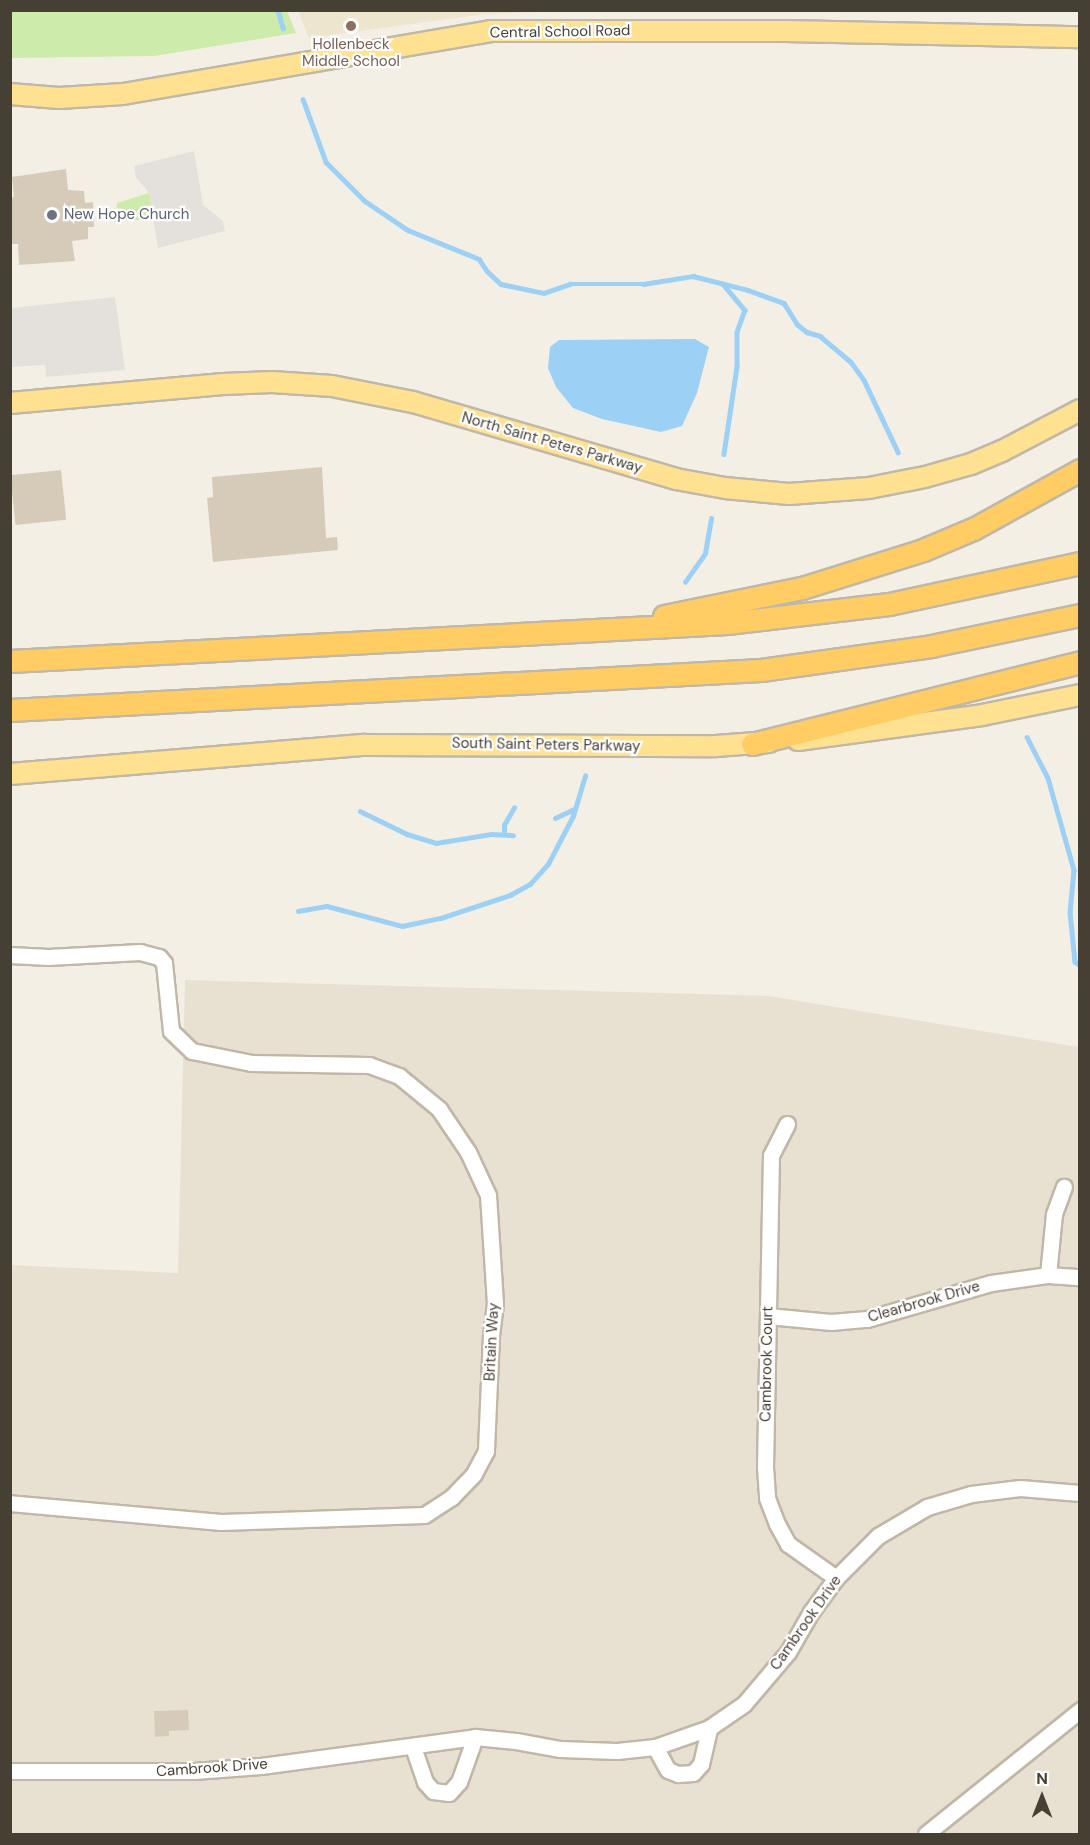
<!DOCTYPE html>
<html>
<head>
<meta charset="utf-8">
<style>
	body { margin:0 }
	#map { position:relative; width:1090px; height:1845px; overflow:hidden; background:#f4efe5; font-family:"DM Sans",sans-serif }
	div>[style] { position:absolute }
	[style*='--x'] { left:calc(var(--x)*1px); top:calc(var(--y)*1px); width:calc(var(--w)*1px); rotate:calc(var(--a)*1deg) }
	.residential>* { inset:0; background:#e8e1d2 }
	.education>* { inset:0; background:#eee5ce }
	.green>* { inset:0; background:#cdebab }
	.parking>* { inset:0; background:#e4e1dd }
	.water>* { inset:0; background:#9dd0f5 }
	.stream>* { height:4.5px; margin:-2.25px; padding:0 2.25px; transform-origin:2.25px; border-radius:2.25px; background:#9dd0f5 }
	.building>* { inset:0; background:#d6cbb9; transform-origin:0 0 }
	.roads { filter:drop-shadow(2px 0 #c0b7a7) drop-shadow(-2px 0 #c0b7a7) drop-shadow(0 2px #c0b7a7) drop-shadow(0 -2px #c0b7a7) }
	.minor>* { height:15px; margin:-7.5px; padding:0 7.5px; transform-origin:7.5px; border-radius:7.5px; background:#fff }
	.major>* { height:20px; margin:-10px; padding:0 10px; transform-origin:10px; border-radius:10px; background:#ffe192 }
	.highway>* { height:21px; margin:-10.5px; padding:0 10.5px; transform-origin:10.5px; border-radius:10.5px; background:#ffcd64 }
	.dots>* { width:16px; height:16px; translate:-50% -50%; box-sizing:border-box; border:3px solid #fff; border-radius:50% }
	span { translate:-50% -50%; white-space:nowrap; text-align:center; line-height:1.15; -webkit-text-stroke:4.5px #fff; paint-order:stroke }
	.street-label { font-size:15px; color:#463f34 }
	.education-label { font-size:15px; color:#785e54 }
	.worship-label { font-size:15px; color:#5b616d }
	.left { translate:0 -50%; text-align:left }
	.frame { position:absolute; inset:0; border:12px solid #463f34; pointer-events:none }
	.north { position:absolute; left:1012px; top:1767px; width:60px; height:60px; -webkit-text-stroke:4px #fff; paint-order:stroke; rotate:0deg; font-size:16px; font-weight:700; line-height:24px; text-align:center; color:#463f34 }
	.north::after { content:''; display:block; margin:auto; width:21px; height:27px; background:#463f34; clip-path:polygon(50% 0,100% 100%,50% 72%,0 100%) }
</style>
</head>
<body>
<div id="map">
	<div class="residential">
		<div style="clip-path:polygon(185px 980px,769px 996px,1079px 1047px,1079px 1834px,11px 1834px,11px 1265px,178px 1273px)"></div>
	</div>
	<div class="education">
		<div style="clip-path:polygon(298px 11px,560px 11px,485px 14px,309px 38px)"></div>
	</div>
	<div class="green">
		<div style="clip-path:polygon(10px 11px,287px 11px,296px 33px,154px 56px,11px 58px)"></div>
		<div style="clip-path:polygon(149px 193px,155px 218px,152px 220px,122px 220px,116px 215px,117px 203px)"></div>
	</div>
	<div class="parking">
		<div style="clip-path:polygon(194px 151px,203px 205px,223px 221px,225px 231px,158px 248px,149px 193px,136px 177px,134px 166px)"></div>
		<div style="clip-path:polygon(115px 297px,125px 370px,46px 377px,45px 365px,11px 367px,11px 308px)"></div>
	</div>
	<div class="water">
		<div style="clip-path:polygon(695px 339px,709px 347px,697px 393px,682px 426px,661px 432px,602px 419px,573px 408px,556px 387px,548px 368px,550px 347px,559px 340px)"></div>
	</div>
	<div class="stream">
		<div style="--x:278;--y:10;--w:19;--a:74"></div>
		<div style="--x:303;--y:99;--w:67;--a:69.9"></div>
		<div style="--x:326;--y:162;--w:55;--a:45"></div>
		<div style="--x:365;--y:201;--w:52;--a:34"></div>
		<div style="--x:408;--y:230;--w:77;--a:22.2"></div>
		<div style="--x:479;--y:259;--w:14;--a:56"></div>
		<div style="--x:487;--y:271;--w:19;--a:43"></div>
		<div style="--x:501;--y:284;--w:44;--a:11.8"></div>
		<div style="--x:544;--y:293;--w:28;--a:-19"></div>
		<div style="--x:570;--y:284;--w:73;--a:0"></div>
		<div style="--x:643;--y:284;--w:51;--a:-9.1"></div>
		<div style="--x:693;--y:276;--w:57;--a:14.3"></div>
		<div style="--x:748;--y:290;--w:38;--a:20"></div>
		<div style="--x:784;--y:303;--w:25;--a:58"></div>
		<div style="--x:797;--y:324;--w:13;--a:39"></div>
		<div style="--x:807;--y:332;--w:14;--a:17"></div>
		<div style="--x:820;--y:336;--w:40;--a:40"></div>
		<div style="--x:851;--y:362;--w:22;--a:54"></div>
		<div style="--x:864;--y:380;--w:80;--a:64.7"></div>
		<div style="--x:723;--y:284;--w:34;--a:50"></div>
		<div style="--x:745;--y:310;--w:23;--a:110"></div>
		<div style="--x:737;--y:332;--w:35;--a:90"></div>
		<div style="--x:737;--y:367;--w:88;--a:98.5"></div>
		<div style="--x:685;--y:582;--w:35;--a:-55"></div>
		<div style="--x:705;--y:553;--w:35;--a:-80"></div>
		<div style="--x:1027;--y:737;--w:46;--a:62.9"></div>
		<div style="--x:1048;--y:778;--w:96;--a:74.2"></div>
		<div style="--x:1074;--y:870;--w:42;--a:95.4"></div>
		<div style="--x:1070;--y:912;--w:50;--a:84.3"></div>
		<div style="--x:1075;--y:962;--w:6;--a:31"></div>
		<div style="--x:360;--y:811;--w:52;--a:26.1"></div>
		<div style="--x:407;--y:834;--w:30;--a:17"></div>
		<div style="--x:436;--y:843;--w:56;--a:-9.3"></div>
		<div style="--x:491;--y:834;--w:22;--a:3"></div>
		<div style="--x:555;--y:818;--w:21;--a:-25"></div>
		<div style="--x:504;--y:833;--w:8;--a:-90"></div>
		<div style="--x:504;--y:825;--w:20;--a:-60"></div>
		<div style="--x:298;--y:911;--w:29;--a:-10"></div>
		<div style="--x:327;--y:906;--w:78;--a:14.9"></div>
		<div style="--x:402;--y:926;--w:40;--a:-12"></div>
		<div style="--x:441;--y:918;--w:73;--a:-18.4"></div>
		<div style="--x:510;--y:895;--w:23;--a:-29"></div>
		<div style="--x:530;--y:884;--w:27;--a:-48"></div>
		<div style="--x:548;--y:864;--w:54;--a:-62.5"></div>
		<div style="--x:573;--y:816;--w:42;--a:-73.3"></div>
	</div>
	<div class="building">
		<div style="clip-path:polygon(66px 169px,68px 190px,84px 191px,85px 203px,93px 202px,94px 227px,88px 227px,88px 239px,72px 241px,75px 261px,19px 265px,18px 244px,12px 244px,10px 229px,10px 198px,14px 197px,12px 177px)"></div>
		<div style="clip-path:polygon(322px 467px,326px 538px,337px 537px,338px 550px,213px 562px,207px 498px,213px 497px,212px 477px)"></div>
		<div style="left:61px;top:470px;width:50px;height:51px;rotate:84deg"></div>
		<div style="clip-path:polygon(188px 1710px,189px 1730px,169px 1731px,169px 1736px,155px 1737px,154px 1711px)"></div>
	</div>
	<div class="roads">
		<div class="minor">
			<div style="--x:10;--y:955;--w:38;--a:3"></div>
			<div style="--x:48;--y:957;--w:92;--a:-3.1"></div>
			<div style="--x:140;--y:952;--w:20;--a:15"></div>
			<div style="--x:159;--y:957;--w:8;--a:50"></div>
			<div style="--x:164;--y:963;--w:68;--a:84.1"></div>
			<div style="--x:171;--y:1031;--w:29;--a:44"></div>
			<div style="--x:192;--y:1051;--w:60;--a:11.5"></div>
			<div style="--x:251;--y:1063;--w:118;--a:1"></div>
			<div style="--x:369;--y:1065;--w:32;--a:20"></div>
			<div style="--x:399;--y:1076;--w:52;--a:39.5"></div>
			<div style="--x:439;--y:1109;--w:52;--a:56"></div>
			<div style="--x:468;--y:1152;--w:47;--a:65.1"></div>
			<div style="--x:488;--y:1195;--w:108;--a:86.3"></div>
			<div style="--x:495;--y:1303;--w:32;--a:97"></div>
			<div style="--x:491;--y:1335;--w:116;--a:92.5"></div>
			<div style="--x:486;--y:1451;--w:26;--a:118"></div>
			<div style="--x:474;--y:1474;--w:32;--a:134"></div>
			<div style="--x:452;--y:1497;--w:33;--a:147"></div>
			<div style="--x:424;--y:1515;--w:203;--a:178"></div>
			<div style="--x:221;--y:1522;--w:212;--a:-174.9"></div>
			<div style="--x:787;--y:1124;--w:35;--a:117"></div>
			<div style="--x:771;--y:1155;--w:312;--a:91.1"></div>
			<div style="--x:765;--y:1467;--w:31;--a:86"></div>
			<div style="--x:767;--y:1498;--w:28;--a:69"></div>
			<div style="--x:777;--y:1524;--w:23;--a:61"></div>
			<div style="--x:788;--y:1544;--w:59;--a:35.3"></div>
			<div style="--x:1048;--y:1275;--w:61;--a:-84.4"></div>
			<div style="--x:1054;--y:1214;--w:29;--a:-70"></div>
			<div style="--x:768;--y:1316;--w:63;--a:5.4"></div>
			<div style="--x:831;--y:1322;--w:36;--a:-5"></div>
			<div style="--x:867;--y:1319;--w:129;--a:-16.2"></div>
			<div style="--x:991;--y:1283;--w:58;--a:-8"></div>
			<div style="--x:1048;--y:1275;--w:32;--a:4"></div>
			<div style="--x:413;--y:1747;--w:37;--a:71"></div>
			<div style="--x:425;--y:1782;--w:12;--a:48"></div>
			<div style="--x:433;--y:1791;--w:16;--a:7"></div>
			<div style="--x:449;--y:1793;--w:15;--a:-48"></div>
			<div style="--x:459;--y:1782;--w:48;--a:-70.4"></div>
			<div style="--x:655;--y:1747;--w:26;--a:61"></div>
			<div style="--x:668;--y:1770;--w:11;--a:22"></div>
			<div style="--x:678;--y:1774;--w:15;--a:-4"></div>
			<div style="--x:693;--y:1773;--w:12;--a:-48"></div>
			<div style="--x:701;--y:1764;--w:37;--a:-77"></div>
			<div style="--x:10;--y:1771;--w:184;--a:0"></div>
			<div style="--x:194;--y:1771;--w:67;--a:-4.3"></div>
			<div style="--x:261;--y:1766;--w:216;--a:-7.7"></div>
			<div style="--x:475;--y:1737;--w:41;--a:5.6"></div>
			<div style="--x:516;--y:1741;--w:45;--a:10.3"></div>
			<div style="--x:560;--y:1749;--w:57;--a:2"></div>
			<div style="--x:617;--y:1751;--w:38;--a:-6"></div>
			<div style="--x:655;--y:1747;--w:57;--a:-19.4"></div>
			<div style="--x:709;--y:1728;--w:42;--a:-34.4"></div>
			<div style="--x:744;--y:1704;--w:68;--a:-49.8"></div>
			<div style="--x:788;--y:1652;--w:46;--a:-60.1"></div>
			<div style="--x:811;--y:1612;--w:42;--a:-53.7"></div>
			<div style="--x:836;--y:1578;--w:59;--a:-45"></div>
			<div style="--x:878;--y:1536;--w:57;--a:-30.6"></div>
			<div style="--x:927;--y:1507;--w:46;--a:-16.5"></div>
			<div style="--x:971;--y:1494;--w:49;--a:-7"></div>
			<div style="--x:1020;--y:1488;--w:60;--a:4.8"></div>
			<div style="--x:926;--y:1834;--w:198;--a:-38.8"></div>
		</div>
		<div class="major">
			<div style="--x:10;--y:94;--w:49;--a:4.7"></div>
			<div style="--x:59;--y:98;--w:64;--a:-3.6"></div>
			<div style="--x:123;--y:94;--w:373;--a:-9.7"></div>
			<div style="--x:491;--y:31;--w:294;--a:0"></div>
			<div style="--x:785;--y:31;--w:295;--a:1.2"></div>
			<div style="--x:10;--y:403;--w:214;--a:-5.1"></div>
			<div style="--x:223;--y:384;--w:49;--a:-2.3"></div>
			<div style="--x:272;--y:382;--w:60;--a:3.8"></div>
			<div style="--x:332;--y:386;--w:83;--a:11.2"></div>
			<div style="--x:413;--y:402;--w:274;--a:16.3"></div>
			<div style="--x:676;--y:479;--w:50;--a:10.4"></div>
			<div style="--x:725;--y:488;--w:64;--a:5.4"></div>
			<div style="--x:789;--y:494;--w:80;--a:-4.3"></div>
			<div style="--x:869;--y:488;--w:57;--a:-11.1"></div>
			<div style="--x:925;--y:477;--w:48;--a:-15.8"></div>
			<div style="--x:971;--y:464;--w:34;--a:-23"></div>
			<div style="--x:1002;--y:451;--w:88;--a:-27.7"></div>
			<div style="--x:798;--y:740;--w:186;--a:-7.7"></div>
			<div style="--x:982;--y:715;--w:100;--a:-11.5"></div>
			<div style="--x:10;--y:774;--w:356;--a:-4.7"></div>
			<div style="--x:365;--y:745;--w:351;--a:0.2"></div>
			<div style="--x:716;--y:746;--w:53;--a:-4.3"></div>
		</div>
		<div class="highway">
			<div style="--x:664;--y:616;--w:141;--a:-11.5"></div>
			<div style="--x:802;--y:588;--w:127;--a:-17.4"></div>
			<div style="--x:923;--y:550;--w:56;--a:-22.9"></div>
			<div style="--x:975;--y:528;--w:120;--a:-28.9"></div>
			<div style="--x:10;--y:661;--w:718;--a:-3.03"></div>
			<div style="--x:727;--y:623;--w:163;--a:-6.7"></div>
			<div style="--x:889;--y:604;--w:195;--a:-12.1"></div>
			<div style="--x:10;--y:710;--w:752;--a:-3.05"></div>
			<div style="--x:761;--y:670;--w:172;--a:-8"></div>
			<div style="--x:931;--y:646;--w:152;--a:-11.8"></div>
			<div style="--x:752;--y:744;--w:338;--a:-14"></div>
		</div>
	</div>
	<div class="dots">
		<div style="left:351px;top:26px;background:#8d6e63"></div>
		<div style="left:52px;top:215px;background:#6b7280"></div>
	</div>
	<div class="street-label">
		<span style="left:560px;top:32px;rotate:-1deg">Central School Road</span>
		<span style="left:552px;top:443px;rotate:16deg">North Saint Peters Parkway</span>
		<span style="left:546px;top:745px;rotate:1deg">South Saint Peters Parkway</span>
		<span style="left:924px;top:1302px;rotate:-16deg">Clearbrook Drive</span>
		<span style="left:492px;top:1342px;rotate:-87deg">Britain Way</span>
		<span style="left:767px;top:1364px;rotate:-89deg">Cambrook Court</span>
		<span style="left:806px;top:1623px;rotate:-55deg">Cambrook Drive</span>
		<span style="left:212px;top:1768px;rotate:-4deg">Cambrook Drive</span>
	</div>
	<div class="education-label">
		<span style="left:351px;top:53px">Hollenbeck<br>Middle School</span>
	</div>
	<div class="worship-label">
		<span class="left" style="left:64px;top:215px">New Hope Church</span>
	</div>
	<div class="frame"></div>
	<div class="north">N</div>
</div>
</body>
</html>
